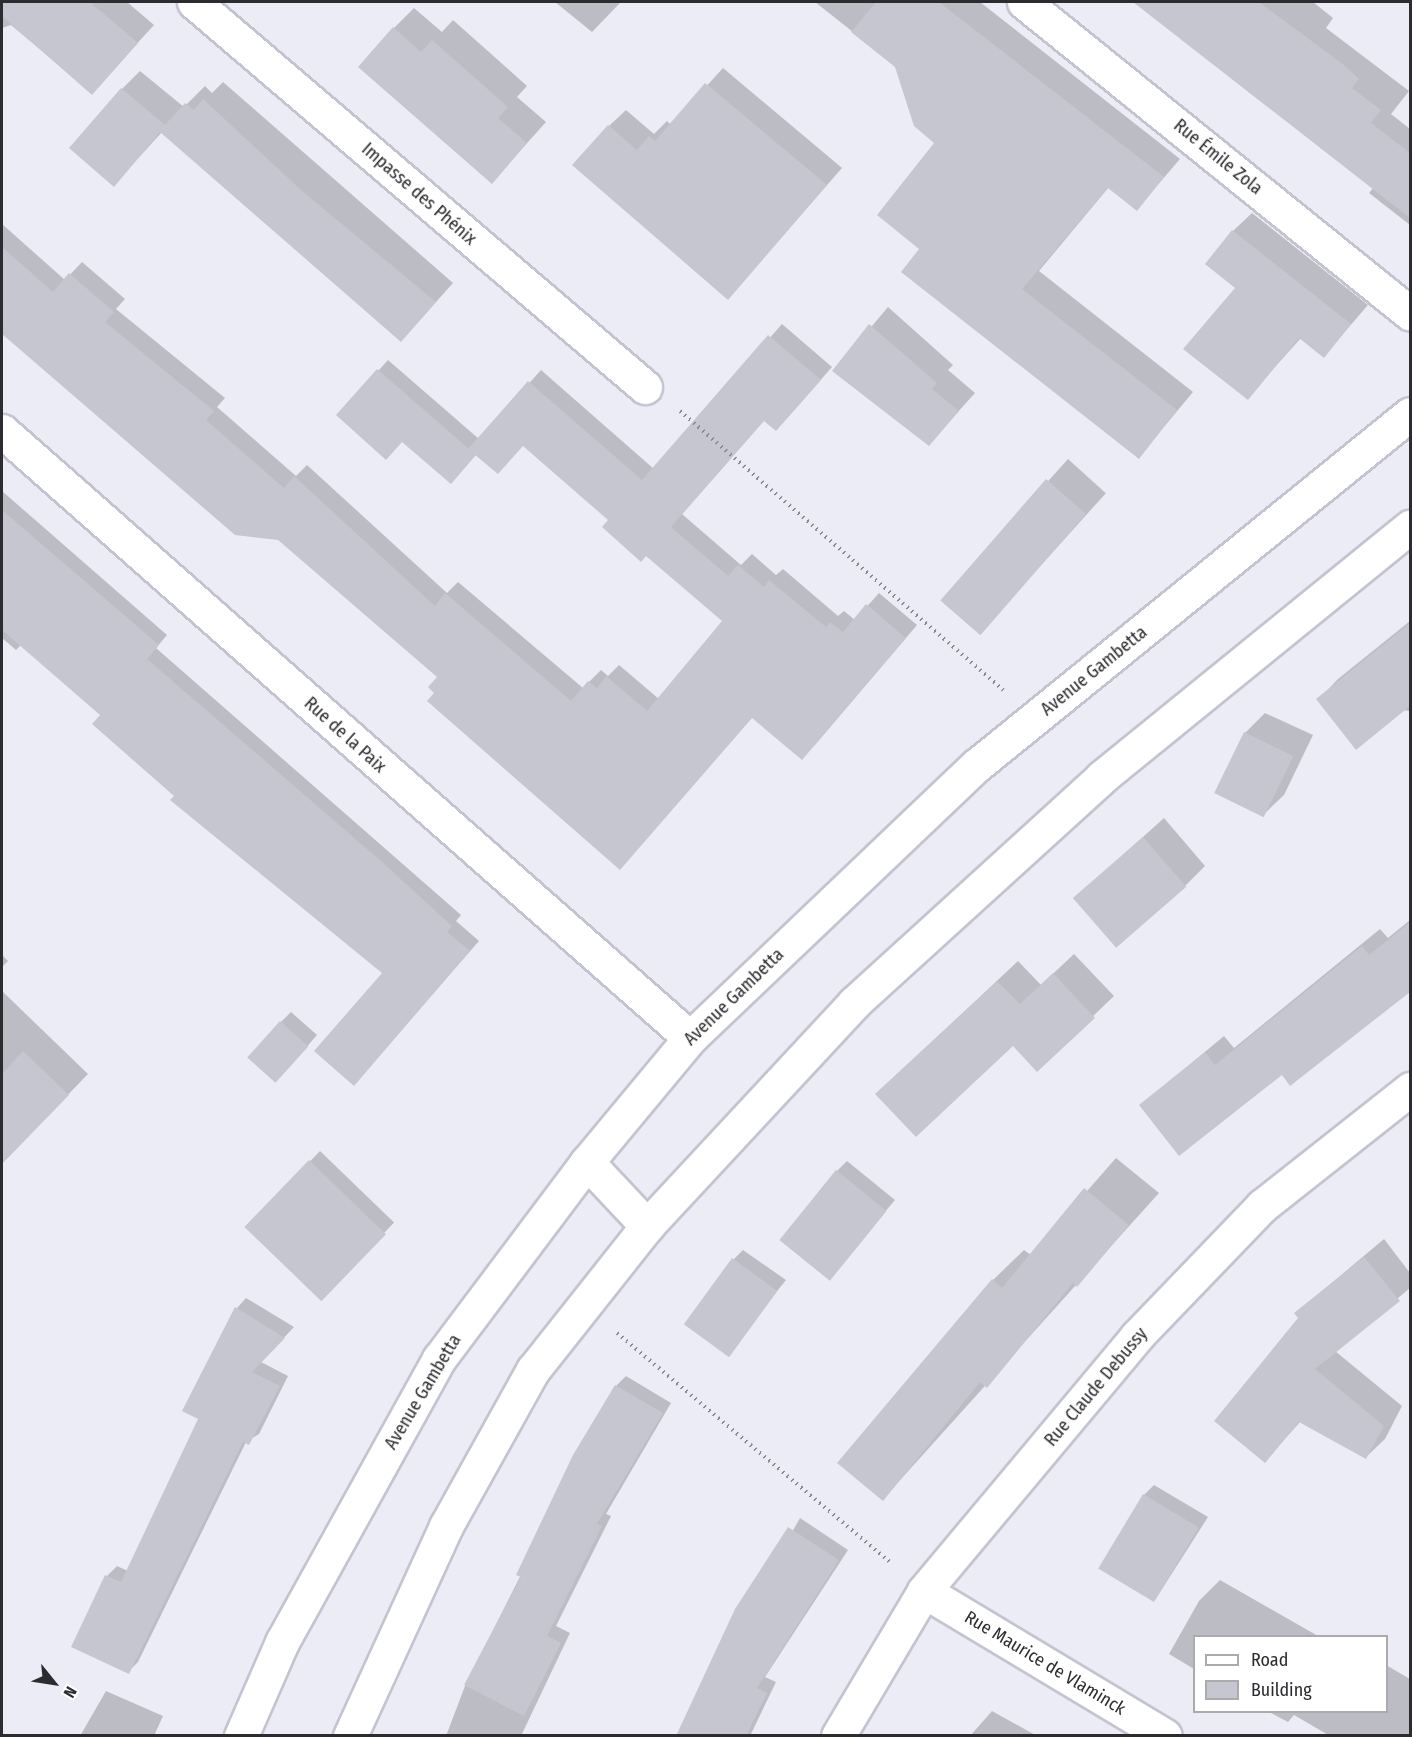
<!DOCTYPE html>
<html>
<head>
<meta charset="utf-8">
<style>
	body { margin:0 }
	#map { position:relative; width:1412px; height:1737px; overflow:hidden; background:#ececf7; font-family:"Fira Sans Condensed",sans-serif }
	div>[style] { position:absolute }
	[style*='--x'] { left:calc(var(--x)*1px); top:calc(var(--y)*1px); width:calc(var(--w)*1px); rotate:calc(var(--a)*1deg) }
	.shadow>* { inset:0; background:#0003; transform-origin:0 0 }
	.building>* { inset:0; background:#c5c6d0; transform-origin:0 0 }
	.path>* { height:4px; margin-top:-2px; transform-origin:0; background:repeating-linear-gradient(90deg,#888890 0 1.5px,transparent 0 6px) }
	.roads { filter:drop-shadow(2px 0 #c3c4cf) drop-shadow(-2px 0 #c3c4cf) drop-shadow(0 2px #c3c4cf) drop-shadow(0 -2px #c3c4cf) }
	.street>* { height:33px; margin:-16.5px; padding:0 16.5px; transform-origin:16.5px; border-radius:16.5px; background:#fff }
	.secondary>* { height:33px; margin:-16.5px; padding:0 16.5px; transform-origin:16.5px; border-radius:16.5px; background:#fff }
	span { translate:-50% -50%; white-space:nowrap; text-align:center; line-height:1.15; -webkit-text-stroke:4.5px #fff; paint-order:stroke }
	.street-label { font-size:18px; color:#2c2c30 }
	.frame { position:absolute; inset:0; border:3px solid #2c2c30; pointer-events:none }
	.legend { position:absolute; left:1193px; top:1635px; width:195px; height:78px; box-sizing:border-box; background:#fff; border:2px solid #ababac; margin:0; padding:8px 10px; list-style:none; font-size:18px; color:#2c2c30 }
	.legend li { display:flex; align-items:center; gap:12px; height:30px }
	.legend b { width:30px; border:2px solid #ababac }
	.north { position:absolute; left:24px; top:1653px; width:60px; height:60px; -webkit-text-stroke:4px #fff; paint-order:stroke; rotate:120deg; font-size:16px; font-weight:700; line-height:24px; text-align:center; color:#2c2c30 }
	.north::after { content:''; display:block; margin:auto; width:21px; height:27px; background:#2c2c30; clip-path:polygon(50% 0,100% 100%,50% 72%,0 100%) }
</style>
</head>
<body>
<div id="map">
	<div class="shadow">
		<div style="clip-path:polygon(2px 2px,127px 2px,154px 25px,92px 93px,11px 25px,2px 28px)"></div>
		<div style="clip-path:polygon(555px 2px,621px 2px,592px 32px)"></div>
		<div style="clip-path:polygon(815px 2px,980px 2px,1180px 159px,1137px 209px,1109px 187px,1039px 271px,1193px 392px,1139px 457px,921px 249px,936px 142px,896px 66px)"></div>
		<div style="clip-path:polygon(1135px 2px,1313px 2px,1333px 18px,1326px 28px,1409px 91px,1391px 114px,1410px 129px,1410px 225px,1369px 193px,1374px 187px)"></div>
		<div style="clip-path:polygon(414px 8px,442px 32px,453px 20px,527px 86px,517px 97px,546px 122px,492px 182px,394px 28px)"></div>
		<div style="clip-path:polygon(723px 68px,842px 168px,728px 298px,609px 126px,626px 110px,654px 134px,667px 121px,671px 125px)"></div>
		<div style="clip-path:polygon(140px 71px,184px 107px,205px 86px,212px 93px,223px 82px,453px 283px,419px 321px,162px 132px,114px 185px,122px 89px)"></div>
		<div style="clip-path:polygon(1252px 213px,1368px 305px,1324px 356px,1301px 338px,1247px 398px,1233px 231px)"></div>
		<div style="clip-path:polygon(2px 224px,65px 280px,82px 262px,125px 299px,116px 309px,225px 398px,217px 407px,296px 476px,307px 465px,447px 593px,458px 582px,583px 688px,601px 670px,608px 676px,619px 665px,659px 699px,724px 621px,610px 520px,523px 445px,477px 454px,402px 441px,338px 415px,388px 360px,479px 439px,541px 370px,654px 469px,782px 324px,832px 367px,788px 417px,765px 419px,682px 514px,741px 565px,752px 554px,776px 575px,783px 569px,838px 616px,844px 611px,855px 620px,879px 593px,917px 625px,814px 746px,753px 716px,620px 868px,436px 693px,439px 677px,278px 539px,233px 532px,2px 332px)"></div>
		<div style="clip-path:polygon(888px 307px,953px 365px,948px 370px,975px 393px,929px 444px,834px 371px)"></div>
		<div style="left:1068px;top:459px;width:51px;height:188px;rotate:42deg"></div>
		<div style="clip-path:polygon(2px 491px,167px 635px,156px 648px,461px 915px,456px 921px,479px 941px,354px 1084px,384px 973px,176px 796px,102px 714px,21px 645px,16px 650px,2px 638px)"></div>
		<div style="clip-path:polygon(1410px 621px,1410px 711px,1318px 700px,1338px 679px)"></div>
		<div style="clip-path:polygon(1265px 713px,1313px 735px,1284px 795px,1263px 815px,1245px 733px)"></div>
		<div style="clip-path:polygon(1164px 818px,1205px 866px,1185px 886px,1075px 898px)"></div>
		<div style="clip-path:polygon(1410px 920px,1410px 990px,1290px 1083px,1282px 1073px,1141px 1105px,1224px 1036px,1234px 1048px,1380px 929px,1388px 938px)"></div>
		<div style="clip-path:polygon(1074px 954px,1114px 996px,1037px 1070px,1013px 1043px,898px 1074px,1018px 961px,1041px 985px)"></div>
		<div style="clip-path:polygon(2px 955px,8px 961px,2px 967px)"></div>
		<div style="clip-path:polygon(2px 991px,88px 1074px,2px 1163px)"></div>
		<div style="clip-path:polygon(291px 1012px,317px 1035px,285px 1072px,281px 1022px)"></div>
		<div style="left:320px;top:1151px;width:103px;height:106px;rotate:44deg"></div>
		<div style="clip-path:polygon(1116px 1158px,1159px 1193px,883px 1499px,993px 1280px,1024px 1250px,1031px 1255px)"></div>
		<div style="clip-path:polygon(847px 1161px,895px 1200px,828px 1279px,837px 1171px)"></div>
		<div style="clip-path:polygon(1384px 1239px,1410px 1273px,1410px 1288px,1335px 1351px,1402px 1406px,1385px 1439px,1366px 1457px,1301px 1421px,1265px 1461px,1300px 1318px,1296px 1313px)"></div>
		<div style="clip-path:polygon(743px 1250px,786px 1280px,733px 1346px,733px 1260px)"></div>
		<div style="clip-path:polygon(246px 1298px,294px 1327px,261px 1362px,288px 1376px,259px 1434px,246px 1442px,138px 1662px,128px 1672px,73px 1646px,107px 1576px,117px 1566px,128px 1571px,200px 1418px,237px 1308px)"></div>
		<div style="clip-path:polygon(626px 1376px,671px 1403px,606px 1514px,611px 1516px,556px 1626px,570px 1633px,521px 1736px,446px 1736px,465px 1686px,616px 1386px)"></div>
		<div style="clip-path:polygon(1154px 1485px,1208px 1517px,1155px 1600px,1144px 1495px)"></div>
		<div style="clip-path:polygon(800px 1518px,848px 1550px,765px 1677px,776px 1682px,750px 1736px,677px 1736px)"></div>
		<div style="clip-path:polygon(1220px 1580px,1318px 1636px,1194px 1636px,1194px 1669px,1169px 1654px,1199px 1601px)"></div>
		<div style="clip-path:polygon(1386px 1665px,1410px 1679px,1410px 1736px,1330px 1736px,1294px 1715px,1288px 1722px,1269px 1712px,1386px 1712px)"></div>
		<div style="clip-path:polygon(106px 1691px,163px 1716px,154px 1736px,80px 1736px)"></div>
		<div style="clip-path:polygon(992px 1711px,1037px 1736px,970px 1736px)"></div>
	</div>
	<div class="building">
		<div style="clip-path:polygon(2px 2px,90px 2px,138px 43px,92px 95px,2px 16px)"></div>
		<div style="clip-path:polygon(876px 2px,939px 2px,1164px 177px,1137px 211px,1108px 188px,1022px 289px,1177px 410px,1139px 459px,901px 272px,919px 249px,877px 215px,934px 143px,914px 126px,895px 67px,851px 32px)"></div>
		<div style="clip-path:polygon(1133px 2px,1259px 2px,1344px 65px,1359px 79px,1352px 88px,1381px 110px,1371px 123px,1410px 153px,1410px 218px)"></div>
		<div style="clip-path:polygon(393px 27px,421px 52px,432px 40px,508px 107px,498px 118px,527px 143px,492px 184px,358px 67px)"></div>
		<div style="clip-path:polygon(705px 83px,827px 185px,728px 300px,572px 165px,608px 125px,637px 150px,649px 136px,655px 141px)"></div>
		<div style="clip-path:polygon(121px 88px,165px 125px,185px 103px,194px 110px,203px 99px,301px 190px,436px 302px,401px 342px,160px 132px,114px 187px,69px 148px)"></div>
		<div style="clip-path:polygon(1232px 230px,1351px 324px,1324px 358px,1299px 338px,1248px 400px,1183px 349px,1235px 288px,1205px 264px)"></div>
		<div style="clip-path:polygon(2px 247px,53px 292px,69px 273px,114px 312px,105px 322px,214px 411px,206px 420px,284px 488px,294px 476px,435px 606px,445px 593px,571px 701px,588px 681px,597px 688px,606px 676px,647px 711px,722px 621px,646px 556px,641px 562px,602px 527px,608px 520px,523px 446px,498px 474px,468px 449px,528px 381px,642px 480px,768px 335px,821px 380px,776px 431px,764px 421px,671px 527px,728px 576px,738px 565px,764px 587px,769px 580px,826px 627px,830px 622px,843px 632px,866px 604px,906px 638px,802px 760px,752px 718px,620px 870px,427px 701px,434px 693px,428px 687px,437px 677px,278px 540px,235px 535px,2px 334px)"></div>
		<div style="clip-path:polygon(869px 324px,937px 383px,932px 389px,959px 411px,929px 446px,832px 371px)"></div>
		<div style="clip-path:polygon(377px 369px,476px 455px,451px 484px,402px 442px,386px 460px,336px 415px)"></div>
		<div style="left:1046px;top:479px;width:53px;height:161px;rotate:41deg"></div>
		<div style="clip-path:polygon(2px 510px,159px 645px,147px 659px,381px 861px,452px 926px,447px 932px,470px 951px,354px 1086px,314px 1051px,382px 973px,170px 800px,174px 796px,92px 724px,100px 715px,2px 630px)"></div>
		<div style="clip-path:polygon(1410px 623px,1410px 706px,1356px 750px,1316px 699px)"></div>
		<div style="left:1244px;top:732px;width:55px;height:68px;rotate:26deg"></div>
		<div style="left:1143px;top:837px;width:66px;height:93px;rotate:49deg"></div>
		<div style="clip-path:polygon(1410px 922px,1410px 992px,1290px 1086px,1282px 1075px,1179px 1156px,1139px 1105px,1205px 1052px,1215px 1065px,1362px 946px,1369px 955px)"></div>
		<div style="clip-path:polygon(1053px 973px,1095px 1018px,1037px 1072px,1013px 1046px,916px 1137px,875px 1094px,997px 981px,1020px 1004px)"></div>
		<div style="left:280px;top:1021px;width:38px;height:49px;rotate:42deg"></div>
		<div style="clip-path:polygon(23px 1051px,69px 1095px,2px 1164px,2px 1074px)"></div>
		<div style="left:309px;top:1160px;width:107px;height:93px;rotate:44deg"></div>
		<div style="left:836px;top:1170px;width:65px;height:90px;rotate:39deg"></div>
		<div style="clip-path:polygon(1084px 1188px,1129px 1225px,1077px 1287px,1073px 1283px,987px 1388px,980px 1382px,883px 1501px,837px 1463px,992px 1279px,1002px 1288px)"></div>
		<div style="clip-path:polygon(1364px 1257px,1400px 1301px,1315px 1369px,1384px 1426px,1366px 1459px,1299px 1422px,1265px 1463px,1214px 1421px,1298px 1318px,1294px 1313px)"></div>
		<div style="left:732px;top:1258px;width:56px;height:82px;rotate:36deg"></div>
		<div style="clip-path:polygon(235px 1307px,285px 1338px,252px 1372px,280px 1386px,249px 1445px,243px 1442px,129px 1674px,71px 1647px,105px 1575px,121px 1582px,198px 1419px,182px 1411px)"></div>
		<div style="clip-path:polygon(615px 1385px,663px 1413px,597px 1524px,602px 1526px,547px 1636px,561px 1643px,524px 1716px,464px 1685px,521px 1577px,516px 1575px,573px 1455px)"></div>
		<div style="left:1143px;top:1494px;width:65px;height:87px;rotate:31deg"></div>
		<div style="clip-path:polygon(788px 1527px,839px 1560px,757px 1688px,767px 1693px,746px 1736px,676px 1736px,735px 1609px)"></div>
	</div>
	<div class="path">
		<div style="--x:680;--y:411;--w:427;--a:40.8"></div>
		<div style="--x:617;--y:1333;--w:359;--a:40"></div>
	</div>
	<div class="roads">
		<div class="street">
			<div style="--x:194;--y:2;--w:593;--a:40.49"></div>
			<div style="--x:1024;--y:2;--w:496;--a:38.9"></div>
			<div style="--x:2;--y:431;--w:917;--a:41.42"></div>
			<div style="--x:587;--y:1162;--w:88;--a:46.8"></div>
			<div style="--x:924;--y:1591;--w:281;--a:31"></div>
			<div style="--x:350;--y:1736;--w:231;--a:-65.4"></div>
			<div style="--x:446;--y:1526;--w:179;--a:-60.9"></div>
			<div style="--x:533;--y:1370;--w:184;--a:-51.6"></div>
			<div style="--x:647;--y:1226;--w:304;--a:-47.1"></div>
			<div style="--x:854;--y:1003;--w:336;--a:-42.3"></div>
			<div style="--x:1102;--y:777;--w:397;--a:-39.1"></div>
			<div style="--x:838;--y:1736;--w:169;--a:-59.3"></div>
			<div style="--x:924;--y:1591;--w:332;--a:-50.1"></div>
			<div style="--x:1137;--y:1336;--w:180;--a:-46.1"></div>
			<div style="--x:1262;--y:1206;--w:189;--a:-38.3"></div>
		</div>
		<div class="secondary">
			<div style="--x:241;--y:1736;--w:103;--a:-66.4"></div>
			<div style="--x:282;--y:1642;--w:324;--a:-61"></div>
			<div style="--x:439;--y:1359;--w:246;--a:-53.1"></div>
			<div style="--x:587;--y:1162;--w:161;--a:-50.3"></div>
			<div style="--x:690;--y:1038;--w:396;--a:-43.6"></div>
			<div style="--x:977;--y:765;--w:557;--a:-39.03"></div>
		</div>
	</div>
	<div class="street-label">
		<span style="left:1218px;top:157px;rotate:39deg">Rue Émile Zola</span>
		<span style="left:419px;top:194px;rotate:41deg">Impasse des Phénix</span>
		<span style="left:1094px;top:671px;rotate:-39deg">Avenue Gambetta</span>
		<span style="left:345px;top:735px;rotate:42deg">Rue de la Paix</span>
		<span style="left:734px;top:997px;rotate:-44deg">Avenue Gambetta</span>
		<span style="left:1096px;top:1387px;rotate:-50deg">Rue Claude Debussy</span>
		<span style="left:423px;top:1392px;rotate:-59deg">Avenue Gambetta</span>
		<span style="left:1045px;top:1663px;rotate:31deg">Rue Maurice de Vlaminck</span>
	</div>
	<div class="frame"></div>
	<ul class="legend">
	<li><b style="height:8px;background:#fff"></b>Road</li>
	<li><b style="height:16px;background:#c5c6d0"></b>Building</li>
	</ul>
	<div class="north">N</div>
</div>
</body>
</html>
